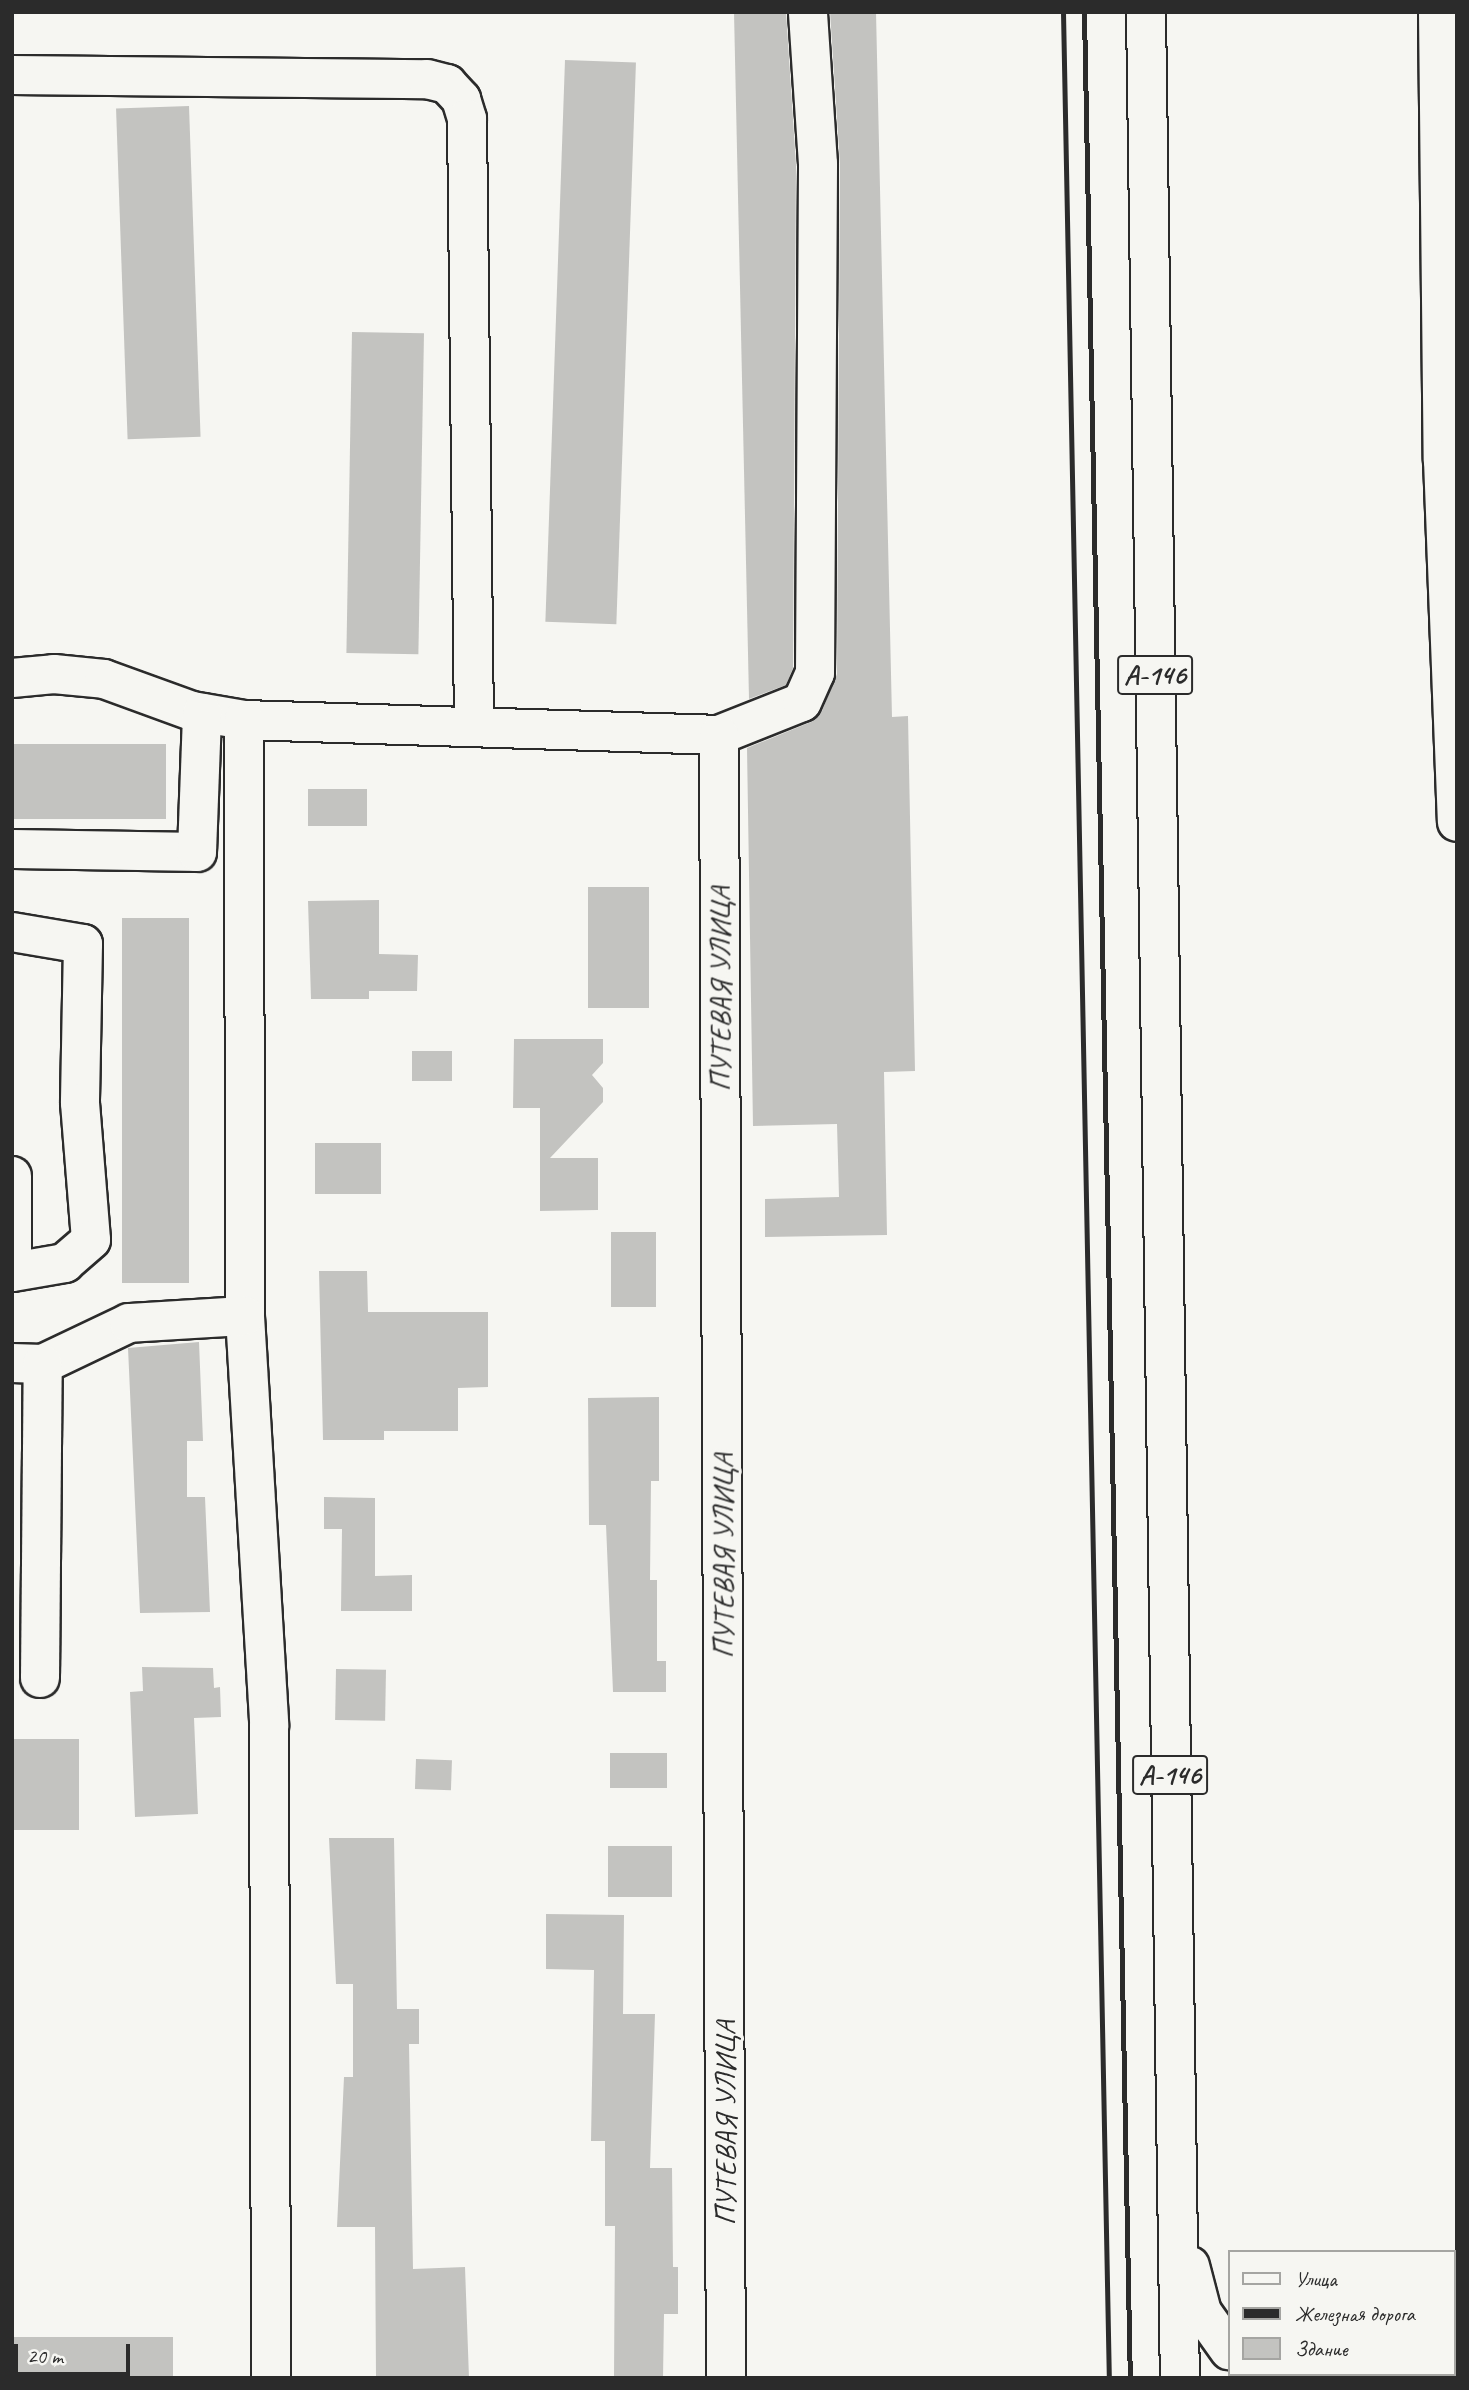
<!DOCTYPE html>
<html>
<head>
<meta charset="utf-8">
<style>
	body { margin:0 }
	#map { position:relative; width:1469px; height:2390px; overflow:hidden; background:#f6f6f2; font-family:Caveat,sans-serif }
	div>[style] { position:absolute }
	[style*='--x'] { left:calc(var(--x)*1px); top:calc(var(--y)*1px); width:calc(var(--w)*1px); rotate:calc(var(--a)*1deg) }
	.building>* { inset:0; background:#c3c3c0; transform-origin:0 0 }
	.roads { filter:drop-shadow(2px 0 #2b2b2b) drop-shadow(-2px 0 #2b2b2b) drop-shadow(0 2px #2b2b2b) drop-shadow(0 -2px #2b2b2b) }
	.minor>* { height:38px; margin:-19px; padding:0 19px; transform-origin:19px; border-radius:19px; background:#f6f6f2 }
	.major>* { height:38px; margin:-19px; padding:0 19px; transform-origin:19px; border-radius:19px; background:#f6f6f2 }
	.rail>* { height:5px; margin:-2.5px; padding:0 2.5px; transform-origin:2.5px; border-radius:2.5px; background:#2b2b2b }
	span { translate:-50% -50%; white-space:nowrap; text-align:center; line-height:1.15; -webkit-text-stroke:6px #f6f6f2; paint-order:stroke }
	.shield-label span { padding:2px 5px; background:#f6f6f2; border:2px solid; border-radius:5px; -webkit-text-stroke-width:0 }
	.shield-label { font-size:28px; color:#2b2b2b; font-weight:700 }
	.street-label { font-size:30px; color:#2b2b2b }
	.frame { position:absolute; inset:0; border:14px solid #2b2b2b; pointer-events:none }
	.legend { position:absolute; left:1228px; top:2250px; width:228px; height:126px; box-sizing:border-box; background:#f6f6f2; border:2px solid #a5a5a2; margin:0; padding:9px 12px; list-style:none; font-size:21px; color:#2b2b2b }
	.legend li { display:flex; align-items:center; gap:14px; height:35px }
	.legend b { width:35px; border:2px solid #a5a5a2 }
	.scale { position:absolute; left:14px; top:2344px; width:116px; height:32px; box-sizing:border-box; border:4px solid #2b2b2b; border-top:0; padding-left:9px; font-size:21px; line-height:24px; white-space:nowrap; color:#2b2b2b; -webkit-text-stroke:5px #f6f6f2; paint-order:stroke }
</style>
</head>
<body>
<div id="map">
	<div class="building">
		<div style="clip-path:polygon(734px 12px,786px 12px,796px 165px,793px 668px,786px 685px,749px 699px)"></div>
		<div style="clip-path:polygon(830px 12px,876px 12px,892px 717px,908px 716px,915px 1071px,884px 1072px,887px 1235px,765px 1237px,765px 1199px,839px 1197px,837px 1124px,753px 1126px,747px 748px,811px 722px,822px 711px,837px 674px,840px 164px)"></div>
		<div style="left:565px;top:60px;width:71px;height:562px;rotate:2deg"></div>
		<div style="left:189px;top:106px;width:331px;height:73px;rotate:88deg"></div>
		<div style="left:352px;top:332px;width:72px;height:321px;rotate:1deg"></div>
		<div style="left:12px;top:744px;width:154px;height:75px"></div>
		<div style="left:308px;top:789px;width:59px;height:37px"></div>
		<div style="left:588px;top:887px;width:61px;height:121px"></div>
		<div style="clip-path:polygon(379px 900px,379px 954px,418px 955px,417px 991px,369px 991px,369px 999px,311px 999px,308px 901px)"></div>
		<div style="left:189px;top:918px;width:365px;height:67px;rotate:90deg"></div>
		<div style="clip-path:polygon(514px 1039px,603px 1039px,603px 1063px,592px 1075px,603px 1088px,603px 1102px,550px 1158px,598px 1158px,598px 1210px,540px 1211px,540px 1108px,513px 1108px)"></div>
		<div style="left:412px;top:1051px;width:40px;height:30px"></div>
		<div style="left:381px;top:1143px;width:51px;height:66px;rotate:90deg"></div>
		<div style="left:656px;top:1232px;width:75px;height:45px;rotate:90deg"></div>
		<div style="clip-path:polygon(319px 1271px,367px 1271px,368px 1312px,488px 1312px,488px 1387px,458px 1388px,458px 1431px,384px 1431px,384px 1440px,323px 1440px)"></div>
		<div style="clip-path:polygon(199px 1342px,203px 1441px,187px 1441px,187px 1497px,205px 1497px,210px 1612px,140px 1613px,128px 1348px)"></div>
		<div style="clip-path:polygon(659px 1397px,659px 1481px,651px 1481px,650px 1580px,657px 1580px,657px 1661px,666px 1661px,666px 1692px,613px 1692px,606px 1525px,589px 1525px,588px 1398px)"></div>
		<div style="clip-path:polygon(324px 1497px,375px 1498px,375px 1576px,412px 1575px,412px 1611px,341px 1611px,342px 1529px,324px 1529px)"></div>
		<div style="clip-path:polygon(142px 1667px,213px 1668px,214px 1688px,220px 1687px,221px 1717px,194px 1718px,198px 1814px,135px 1817px,130px 1692px,143px 1691px)"></div>
		<div style="left:336px;top:1669px;width:50px;height:51px;rotate:1deg"></div>
		<div style="left:12px;top:1739px;width:67px;height:91px"></div>
		<div style="left:667px;top:1753px;width:35px;height:57px;rotate:90deg"></div>
		<div style="left:416px;top:1759px;width:36px;height:30px;rotate:2deg"></div>
		<div style="clip-path:polygon(329px 1838px,394px 1838px,397px 2009px,419px 2009px,419px 2044px,409px 2044px,413px 2269px,465px 2267px,469px 2378px,376px 2378px,375px 2227px,337px 2227px,344px 2077px,353px 2077px,353px 1984px,336px 1984px)"></div>
		<div style="left:672px;top:1846px;width:51px;height:64px;rotate:90deg"></div>
		<div style="clip-path:polygon(546px 1914px,624px 1915px,623px 2014px,655px 2014px,650px 2168px,672px 2168px,673px 2267px,678px 2267px,678px 2314px,664px 2314px,663px 2378px,614px 2378px,615px 2226px,605px 2226px,605px 2141px,591px 2141px,594px 1970px,546px 1969px)"></div>
		<div style="left:12px;top:2337px;width:161px;height:41px"></div>
	</div>
	<div class="roads">
		<div class="minor">
			<div style="--x:12;--y:75;--w:415;--a:0.6"></div>
			<div style="--x:427;--y:79;--w:21;--a:14"></div>
			<div style="--x:447;--y:84;--w:21;--a:47"></div>
			<div style="--x:461;--y:99;--w:21;--a:73"></div>
			<div style="--x:467;--y:119;--w:608;--a:89.34"></div>
			<div style="--x:12;--y:678;--w:42;--a:-5.4"></div>
			<div style="--x:54;--y:674;--w:50;--a:5.7"></div>
			<div style="--x:104;--y:679;--w:94;--a:20"></div>
			<div style="--x:192;--y:711;--w:53;--a:9.8"></div>
			<div style="--x:244;--y:720;--w:475;--a:1.8"></div>
			<div style="--x:719;--y:735;--w:89;--a:-21.7"></div>
			<div style="--x:802;--y:702;--w:32;--a:-66"></div>
			<div style="--x:815;--y:673;--w:509;--a:-89.66"></div>
			<div style="--x:818;--y:164;--w:152;--a:-93.8"></div>
			<div style="--x:244;--y:720;--w:596;--a:89.9"></div>
			<div style="--x:245;--y:1316;--w:409;--a:86.6"></div>
			<div style="--x:269;--y:1724;--w:654;--a:89.82"></div>
			<div style="--x:719;--y:735;--w:1643;--a:89.76"></div>
			<div style="--x:12;--y:849;--w:185;--a:0.9"></div>
			<div style="--x:197;--y:852;--w:139;--a:-87.9"></div>
			<div style="--x:12;--y:932;--w:72;--a:9.6"></div>
			<div style="--x:83;--y:944;--w:159;--a:91.1"></div>
			<div style="--x:80;--y:1103;--w:137;--a:85.4"></div>
			<div style="--x:91;--y:1240;--w:35;--a:139"></div>
			<div style="--x:65;--y:1263;--w:53;--a:170.2"></div>
			<div style="--x:12;--y:1176;--w:96;--a:90"></div>
			<div style="--x:12;--y:1363;--w:31;--a:2"></div>
			<div style="--x:43;--y:1364;--w:95;--a:-25.5"></div>
			<div style="--x:129;--y:1323;--w:116;--a:-3.5"></div>
			<div style="--x:40;--y:1678;--w:314;--a:-89.5"></div>
		</div>
		<div class="major">
			<div style="--x:1146;--y:12;--w:2366;--a:89.18"></div>
			<div style="--x:1438;--y:12;--w:448;--a:89.4"></div>
			<div style="--x:1443;--y:460;--w:362;--a:87.8"></div>
			<div style="--x:1190;--y:2266;--w:48;--a:75.4"></div>
			<div style="--x:1202;--y:2312;--w:47;--a:54.6"></div>
			<div style="--x:1453;--y:2315;--w:27;--a:-82"></div>
			<div style="--x:1266;--y:2374;--w:10;--a:24"></div>
			<div style="--x:1371;--y:2378;--w:11;--a:-22"></div>
		</div>
	</div>
	<div class="rail">
		<div style="--x:1063;--y:12;--w:2366;--a:88.89"></div>
		<div style="--x:1084;--y:12;--w:2366;--a:88.89"></div>
	</div>
	<div class="shield-label">
		<span style="left:1155px;top:675px">А-146</span>
		<span style="left:1170px;top:1775px">А-146</span>
	</div>
	<div class="street-label">
		<span style="left:720px;top:989px;rotate:-90deg">ПУТЕВАЯ УЛИЦА</span>
		<span style="left:723px;top:1556px;rotate:-90deg">ПУТЕВАЯ УЛИЦА</span>
		<span style="left:725px;top:2123px;rotate:-90deg">ПУТЕВАЯ УЛИЦА</span>
	</div>
	<div class="frame"></div>
	<ul class="legend">
	<li><b style="height:9px;background:#f6f6f2"></b>Улица</li>
	<li><b style="height:9px;background:#2b2b2b"></b>Железная дорога</li>
	<li><b style="height:19px;background:#c3c3c0"></b>Здание</li>
	</ul>
	<div class="scale">20 m</div>
</div>
</body>
</html>
